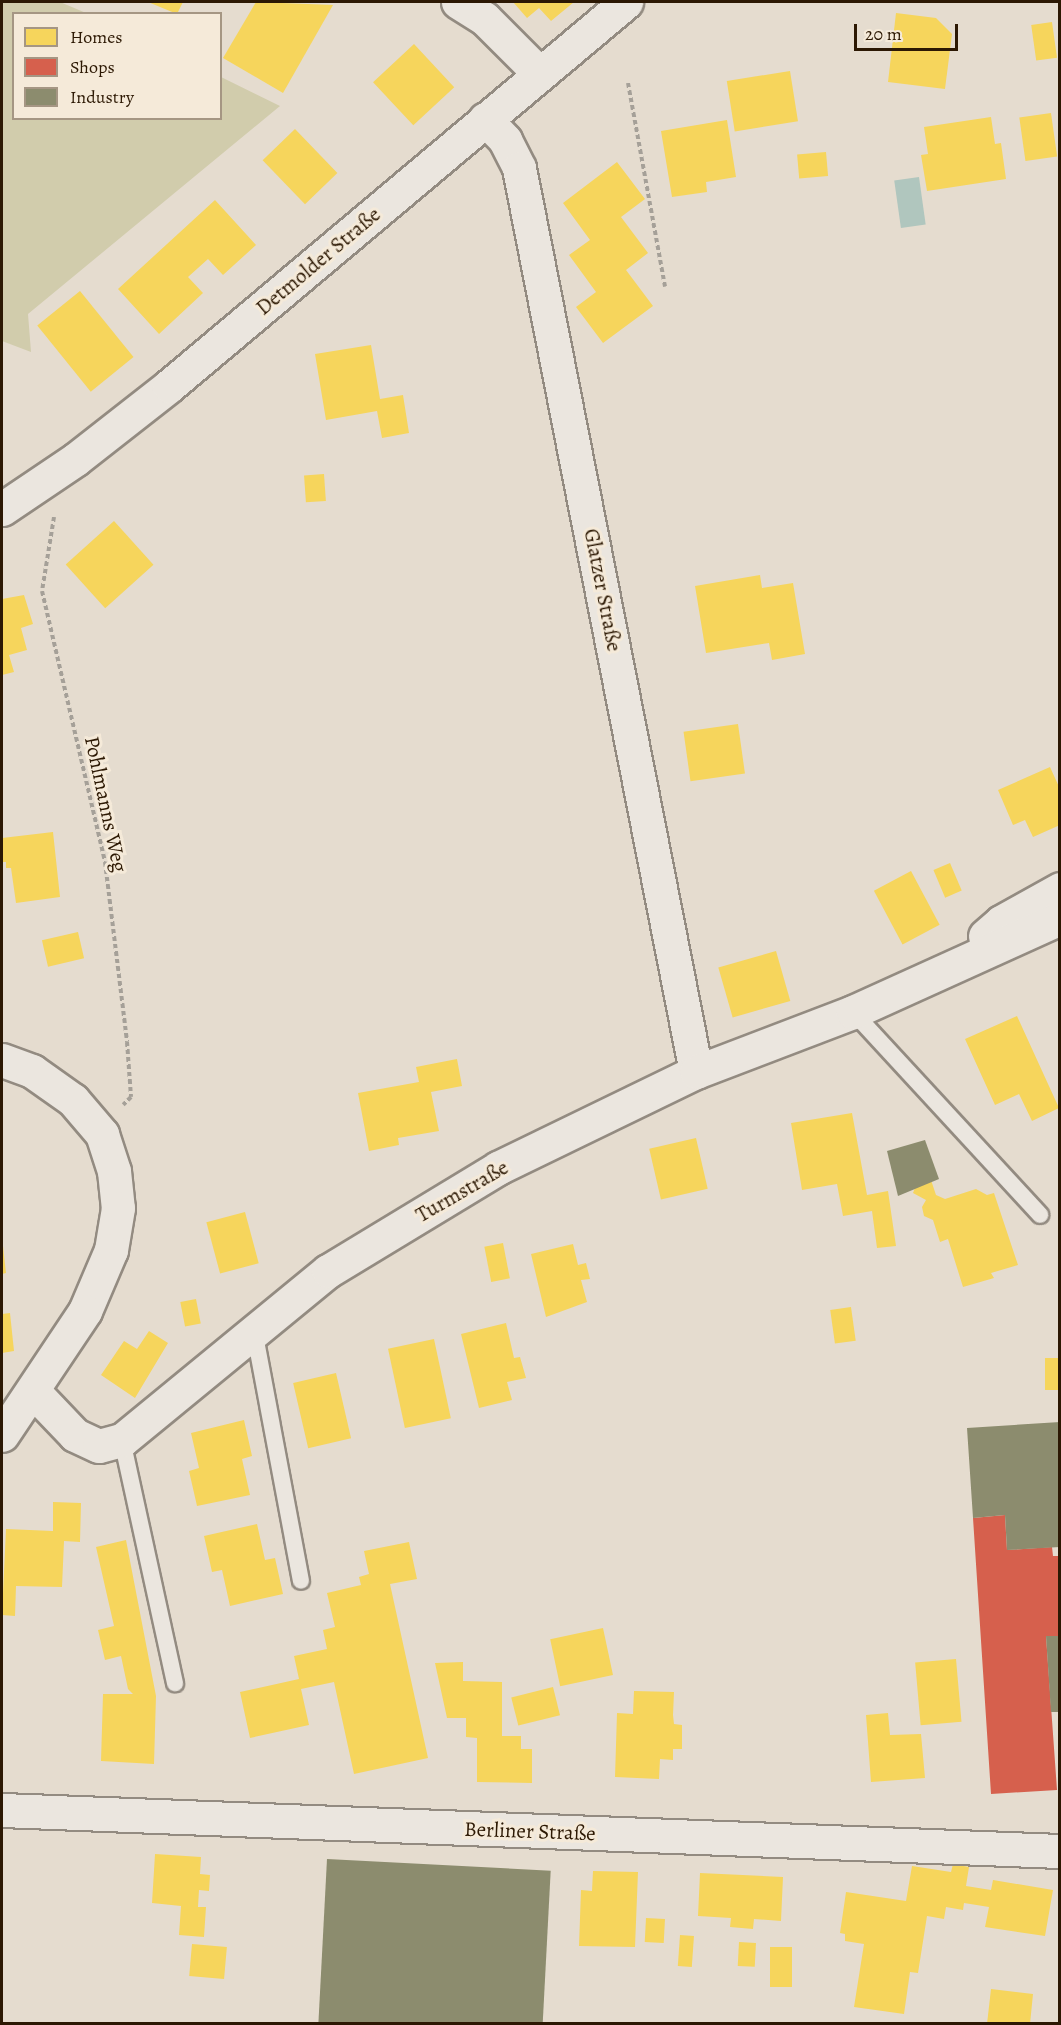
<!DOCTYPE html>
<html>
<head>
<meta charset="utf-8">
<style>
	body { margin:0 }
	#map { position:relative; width:1061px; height:2025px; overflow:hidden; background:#e5dccf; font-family:Alegreya,serif }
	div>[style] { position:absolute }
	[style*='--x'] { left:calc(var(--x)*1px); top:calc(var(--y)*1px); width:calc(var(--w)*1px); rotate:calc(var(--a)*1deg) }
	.green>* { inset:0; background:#d1ccac }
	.water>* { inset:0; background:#b0c6be; transform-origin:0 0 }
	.homes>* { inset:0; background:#f6d55c; transform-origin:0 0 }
	.shops>* { inset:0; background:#d6604d }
	.industry>* { inset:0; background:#8c8c6e; transform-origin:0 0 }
	.path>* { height:4px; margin-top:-2px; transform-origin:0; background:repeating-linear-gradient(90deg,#a5a098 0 4.5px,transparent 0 7.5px) }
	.roads { filter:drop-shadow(2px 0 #938b81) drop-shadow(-2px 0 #938b81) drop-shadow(0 2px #938b81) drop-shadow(0 -2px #938b81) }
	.service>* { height:16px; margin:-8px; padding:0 8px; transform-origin:8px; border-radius:8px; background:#ebe6df }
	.minor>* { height:33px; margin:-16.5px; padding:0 16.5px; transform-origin:16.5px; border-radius:16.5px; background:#ebe6df }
	.secondary>* { height:33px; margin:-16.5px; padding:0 16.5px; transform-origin:16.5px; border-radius:16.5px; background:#ebe6df }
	span { translate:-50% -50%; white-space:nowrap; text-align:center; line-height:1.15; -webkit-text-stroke:6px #f5ead9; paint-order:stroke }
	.street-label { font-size:21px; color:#2c1803 }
	.frame { position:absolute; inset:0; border:3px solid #2c1803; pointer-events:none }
	.legend { position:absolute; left:12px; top:12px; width:210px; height:108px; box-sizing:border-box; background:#f5ead9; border:2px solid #a59683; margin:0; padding:8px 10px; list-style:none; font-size:18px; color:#2c1803 }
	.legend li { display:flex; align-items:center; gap:12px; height:30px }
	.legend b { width:30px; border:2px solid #a59683 }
	.scale { position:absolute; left:854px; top:24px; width:104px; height:27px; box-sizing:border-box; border:3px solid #2c1803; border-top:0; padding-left:8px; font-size:18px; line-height:21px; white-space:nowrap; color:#2c1803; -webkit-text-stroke:4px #f5ead9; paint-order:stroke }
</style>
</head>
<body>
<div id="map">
	<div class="green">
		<div style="clip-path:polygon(2px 2px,60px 2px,86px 13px,14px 14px,14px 118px,220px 118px,221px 77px,280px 106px,28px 314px,31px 352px,2px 341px)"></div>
	</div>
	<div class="water">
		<div style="left:919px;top:177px;width:48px;height:25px;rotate:82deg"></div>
	</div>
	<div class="homes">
		<div style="clip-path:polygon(148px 2px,183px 2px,177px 14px)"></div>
		<div style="clip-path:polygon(256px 2px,333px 5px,283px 93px,223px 58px)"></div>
		<div style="clip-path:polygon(513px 2px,574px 2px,551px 21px,539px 8px,527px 18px)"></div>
		<div style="clip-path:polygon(896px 13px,936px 18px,952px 34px,945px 89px,888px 82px)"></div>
		<div style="left:1052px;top:22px;width:36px;height:21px;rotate:82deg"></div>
		<div style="left:414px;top:44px;width:59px;height:56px;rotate:47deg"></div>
		<div style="left:790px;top:71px;width:51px;height:64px;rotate:81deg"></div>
		<div style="left:1051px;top:113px;width:44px;height:32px;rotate:82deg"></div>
		<div style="clip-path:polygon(991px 117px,995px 144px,1001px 143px,1006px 179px,927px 191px,921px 155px,928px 154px,924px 127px)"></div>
		<div style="clip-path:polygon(727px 120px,736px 177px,706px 182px,707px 192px,672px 197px,661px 131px)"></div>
		<div style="left:295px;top:129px;width:61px;height:45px;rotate:46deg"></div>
		<div style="left:826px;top:152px;width:24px;height:29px;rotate:85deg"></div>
		<div style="clip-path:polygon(617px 162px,645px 199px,621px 217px,648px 253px,626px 270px,653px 306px,603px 343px,576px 307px,596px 292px,569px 255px,590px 240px,563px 203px)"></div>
		<div style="clip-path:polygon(215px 200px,256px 245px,223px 275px,208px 259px,188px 277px,203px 293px,159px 334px,118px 289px)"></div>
		<div style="left:80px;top:291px;width:85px;height:55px;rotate:51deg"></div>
		<div style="clip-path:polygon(371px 345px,380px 399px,403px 395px,409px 433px,382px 438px,377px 411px,326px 420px,315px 354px)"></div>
		<div style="left:324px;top:474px;width:27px;height:20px;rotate:86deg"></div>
		<div style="left:114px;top:521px;width:59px;height:65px;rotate:48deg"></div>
		<div style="clip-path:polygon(760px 575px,762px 588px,793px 583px,805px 654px,772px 660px,769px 643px,706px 653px,695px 586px)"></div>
		<div style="clip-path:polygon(24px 595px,33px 624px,21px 628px,27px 650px,9px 655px,14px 672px,2px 675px,2px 599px)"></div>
		<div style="left:738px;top:724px;width:50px;height:55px;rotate:82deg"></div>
		<div style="clip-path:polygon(1050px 767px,1060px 789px,1060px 825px,1033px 837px,1025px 820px,1013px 825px,998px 790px)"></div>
		<div style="clip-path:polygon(53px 832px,60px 897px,16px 903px,11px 868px,6px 868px,6px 862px,2px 862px,2px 838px)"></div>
		<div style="left:950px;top:863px;width:30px;height:18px;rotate:67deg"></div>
		<div style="left:911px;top:871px;width:61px;height:42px;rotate:62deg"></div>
		<div style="left:78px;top:932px;width:27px;height:37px;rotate:77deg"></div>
		<div style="left:776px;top:951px;width:52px;height:60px;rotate:74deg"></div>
		<div style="clip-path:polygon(1017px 1016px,1059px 1108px,1032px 1121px,1019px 1094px,995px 1105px,965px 1039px)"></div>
		<div style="clip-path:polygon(457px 1059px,462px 1086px,431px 1092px,439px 1131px,398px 1138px,399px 1145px,369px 1151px,358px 1093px,419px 1082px,416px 1067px)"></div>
		<div style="clip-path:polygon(852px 1113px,867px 1195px,888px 1191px,896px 1246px,877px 1248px,872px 1211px,843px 1216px,837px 1184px,802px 1190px,791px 1123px)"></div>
		<div style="left:696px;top:1138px;width:52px;height:48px;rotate:77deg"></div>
		<div style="clip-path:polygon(931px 1180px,936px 1195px,945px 1199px,976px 1189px,987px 1195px,994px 1193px,1018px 1265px,991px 1273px,994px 1278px,963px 1287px,948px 1239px,940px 1242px,933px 1220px,924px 1216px,922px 1207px,926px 1200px,913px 1193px,916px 1185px)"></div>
		<div style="left:245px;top:1212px;width:53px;height:40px;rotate:75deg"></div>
		<div style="left:503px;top:1243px;width:36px;height:19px;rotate:79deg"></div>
		<div style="clip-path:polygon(573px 1244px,578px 1265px,586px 1263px,590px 1279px,581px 1280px,587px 1302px,546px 1317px,531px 1254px)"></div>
		<div style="clip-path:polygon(3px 1246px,6px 1273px,2px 1274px,2px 1247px)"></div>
		<div style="left:196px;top:1299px;width:25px;height:16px;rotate:79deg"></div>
		<div style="left:851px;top:1307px;width:34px;height:21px;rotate:82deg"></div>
		<div style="clip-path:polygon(10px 1313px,14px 1351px,2px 1353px,2px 1314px)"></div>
		<div style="clip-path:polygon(506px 1323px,514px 1358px,520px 1357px,526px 1378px,507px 1382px,512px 1400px,479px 1408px,461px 1334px)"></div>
		<div style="clip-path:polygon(149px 1331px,168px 1343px,135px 1398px,101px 1375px,124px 1341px,137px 1349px)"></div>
		<div style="left:434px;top:1339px;width:81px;height:47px;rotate:78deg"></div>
		<div style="left:1045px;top:1358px;width:15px;height:32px"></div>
		<div style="left:336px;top:1373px;width:67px;height:44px;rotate:77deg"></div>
		<div style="clip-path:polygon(244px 1420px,252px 1456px,242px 1459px,250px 1495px,197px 1506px,189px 1471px,199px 1468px,191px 1433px)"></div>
		<div style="clip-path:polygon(53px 1502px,81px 1503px,80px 1542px,64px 1541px,62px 1587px,16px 1586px,15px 1616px,2px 1615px,6px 1529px,53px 1531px)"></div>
		<div style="clip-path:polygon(257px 1524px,265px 1560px,275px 1558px,283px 1594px,230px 1606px,222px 1570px,212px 1572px,204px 1536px)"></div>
		<div style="clip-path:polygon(126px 1540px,156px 1696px,154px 1764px,101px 1761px,103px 1694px,133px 1694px,128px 1689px,121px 1656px,105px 1660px,98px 1630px,114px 1626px,96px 1547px)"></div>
		<div style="clip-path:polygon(409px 1542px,417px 1579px,390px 1584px,428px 1758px,354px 1774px,334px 1682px,301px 1689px,309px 1725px,250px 1738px,240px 1692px,299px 1679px,294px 1656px,327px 1649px,323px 1630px,335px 1627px,327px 1593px,361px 1585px,359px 1577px,369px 1574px,364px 1551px)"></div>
		<div style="left:603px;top:1628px;width:48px;height:54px;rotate:78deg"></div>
		<div style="left:956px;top:1659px;width:63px;height:41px;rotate:85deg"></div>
		<div style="clip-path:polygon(463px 1662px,463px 1681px,502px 1682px,502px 1736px,521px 1736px,521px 1749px,532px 1749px,532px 1783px,477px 1782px,477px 1738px,466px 1737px,466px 1718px,447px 1718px,435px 1663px)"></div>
		<div style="left:553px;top:1687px;width:29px;height:43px;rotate:76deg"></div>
		<div style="clip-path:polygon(634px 1691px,674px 1692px,673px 1715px,674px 1724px,682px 1725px,682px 1749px,673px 1749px,673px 1760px,660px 1759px,659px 1779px,615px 1777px,617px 1713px,633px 1714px)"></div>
		<div style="clip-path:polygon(888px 1713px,890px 1735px,921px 1734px,925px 1778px,871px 1782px,866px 1715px)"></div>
		<div style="clip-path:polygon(155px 1854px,201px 1857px,200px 1874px,210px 1875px,209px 1891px,199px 1890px,198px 1907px,206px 1907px,204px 1937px,179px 1935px,181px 1906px,152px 1903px)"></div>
		<div style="clip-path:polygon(953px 1864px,969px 1867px,966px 1886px,991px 1890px,993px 1880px,1053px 1890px,1045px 1936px,985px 1927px,989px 1907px,964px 1903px,963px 1910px,946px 1907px,944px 1919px,927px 1916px,918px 1973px,910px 1972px,904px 2014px,854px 2007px,864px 1944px,845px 1941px,845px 1934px,840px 1933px,846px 1892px,906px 1901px,912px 1866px,951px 1872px)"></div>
		<div style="clip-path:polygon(593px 1871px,638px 1872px,635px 1947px,579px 1946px,581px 1890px,592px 1891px)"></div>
		<div style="clip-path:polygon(700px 1873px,783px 1877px,781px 1921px,754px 1919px,753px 1929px,730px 1927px,731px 1918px,698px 1916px)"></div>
		<div style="left:646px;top:1918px;width:19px;height:24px;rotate:3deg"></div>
		<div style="left:680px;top:1935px;width:14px;height:31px;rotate:4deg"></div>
		<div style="left:739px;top:1942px;width:17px;height:24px;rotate:3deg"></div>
		<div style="left:192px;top:1944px;width:35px;height:32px;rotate:5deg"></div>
		<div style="left:770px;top:1947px;width:22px;height:40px"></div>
		<div style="clip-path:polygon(991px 1989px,1033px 1994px,1030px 2024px,987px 2024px)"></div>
	</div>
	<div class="shops">
		<div style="clip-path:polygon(1005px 1515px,1007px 1550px,1052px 1547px,1053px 1556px,1060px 1556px,1060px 1636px,1046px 1636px,1057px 1790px,991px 1794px,973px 1518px)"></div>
	</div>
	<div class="industry">
		<div style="clip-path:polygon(925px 1140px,939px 1179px,898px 1196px,887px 1151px)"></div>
		<div style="clip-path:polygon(1060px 1422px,1060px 1547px,1007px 1550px,1005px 1515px,973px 1518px,967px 1428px)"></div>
		<div style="clip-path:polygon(1046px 1636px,1060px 1636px,1060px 1712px,1051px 1712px)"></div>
		<div style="left:327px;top:1859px;width:224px;height:165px;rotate:3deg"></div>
	</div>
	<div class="path">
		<div style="--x:628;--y:83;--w:207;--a:79.7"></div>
		<div style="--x:54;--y:517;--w:75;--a:99.2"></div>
		<div style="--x:42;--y:591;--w:278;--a:76.9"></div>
		<div style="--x:105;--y:862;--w:181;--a:83"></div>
		<div style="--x:127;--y:1042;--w:55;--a:85.8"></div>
		<div style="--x:131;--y:1097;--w:11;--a:135"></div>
	</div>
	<div class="roads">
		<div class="service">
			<div style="--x:853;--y:1012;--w:276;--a:47.3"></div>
			<div style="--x:254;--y:1330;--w:255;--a:79.4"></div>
			<div style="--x:122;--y:1440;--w:249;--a:77.7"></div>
		</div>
		<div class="minor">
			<div style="--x:458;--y:2;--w:31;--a:32"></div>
			<div style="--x:484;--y:18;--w:79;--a:45"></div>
			<div style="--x:485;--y:119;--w:29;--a:46"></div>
			<div style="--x:505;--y:140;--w:31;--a:63"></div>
			<div style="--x:519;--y:168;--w:921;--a:78.92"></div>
			<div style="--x:985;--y:936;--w:21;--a:-41"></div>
			<div style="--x:1001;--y:922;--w:68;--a:-29.2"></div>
			<div style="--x:34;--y:1392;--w:59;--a:46.4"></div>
			<div style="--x:75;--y:1435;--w:26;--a:25"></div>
			<div style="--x:99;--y:1446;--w:24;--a:-15"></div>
			<div style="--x:122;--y:1440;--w:266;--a:-39.4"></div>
			<div style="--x:328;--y:1271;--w:199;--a:-31.2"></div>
			<div style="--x:498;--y:1168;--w:220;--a:-25.9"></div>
			<div style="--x:696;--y:1072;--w:168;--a:-20.9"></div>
			<div style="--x:853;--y:1012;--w:227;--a:-24.4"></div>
			<div style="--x:2;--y:1810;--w:1059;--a:2.22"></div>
		</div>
		<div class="secondary">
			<div style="--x:2;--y:509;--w:89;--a:-34"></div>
			<div style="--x:76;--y:459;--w:118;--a:-38.1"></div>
			<div style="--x:169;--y:386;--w:597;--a:-40.04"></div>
			<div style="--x:2;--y:1060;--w:32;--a:20"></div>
			<div style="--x:32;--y:1071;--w:50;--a:35.3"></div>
			<div style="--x:73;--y:1100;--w:45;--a:49.5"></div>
			<div style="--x:102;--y:1134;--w:39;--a:72"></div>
			<div style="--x:114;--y:1171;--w:37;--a:84"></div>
			<div style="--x:118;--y:1208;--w:43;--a:99.5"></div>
			<div style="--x:111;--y:1250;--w:66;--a:113.1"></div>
			<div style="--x:85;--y:1311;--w:149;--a:123.8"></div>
		</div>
	</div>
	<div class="street-label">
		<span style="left:318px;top:261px;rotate:-40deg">Detmolder Straße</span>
		<span style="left:603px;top:590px;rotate:79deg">Glatzer Straße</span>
		<span style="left:106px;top:804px;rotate:78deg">Pohlmanns Weg</span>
		<span style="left:462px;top:1191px;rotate:-30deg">Turmstraße</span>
		<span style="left:530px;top:1831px;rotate:2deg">Berliner Straße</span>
	</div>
	<div class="frame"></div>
	<ul class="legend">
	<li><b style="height:16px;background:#f6d55c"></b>Homes</li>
	<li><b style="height:16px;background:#d6604d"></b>Shops</li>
	<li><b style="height:16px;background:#8c8c6e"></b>Industry</li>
	</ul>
	<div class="scale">20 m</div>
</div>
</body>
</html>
